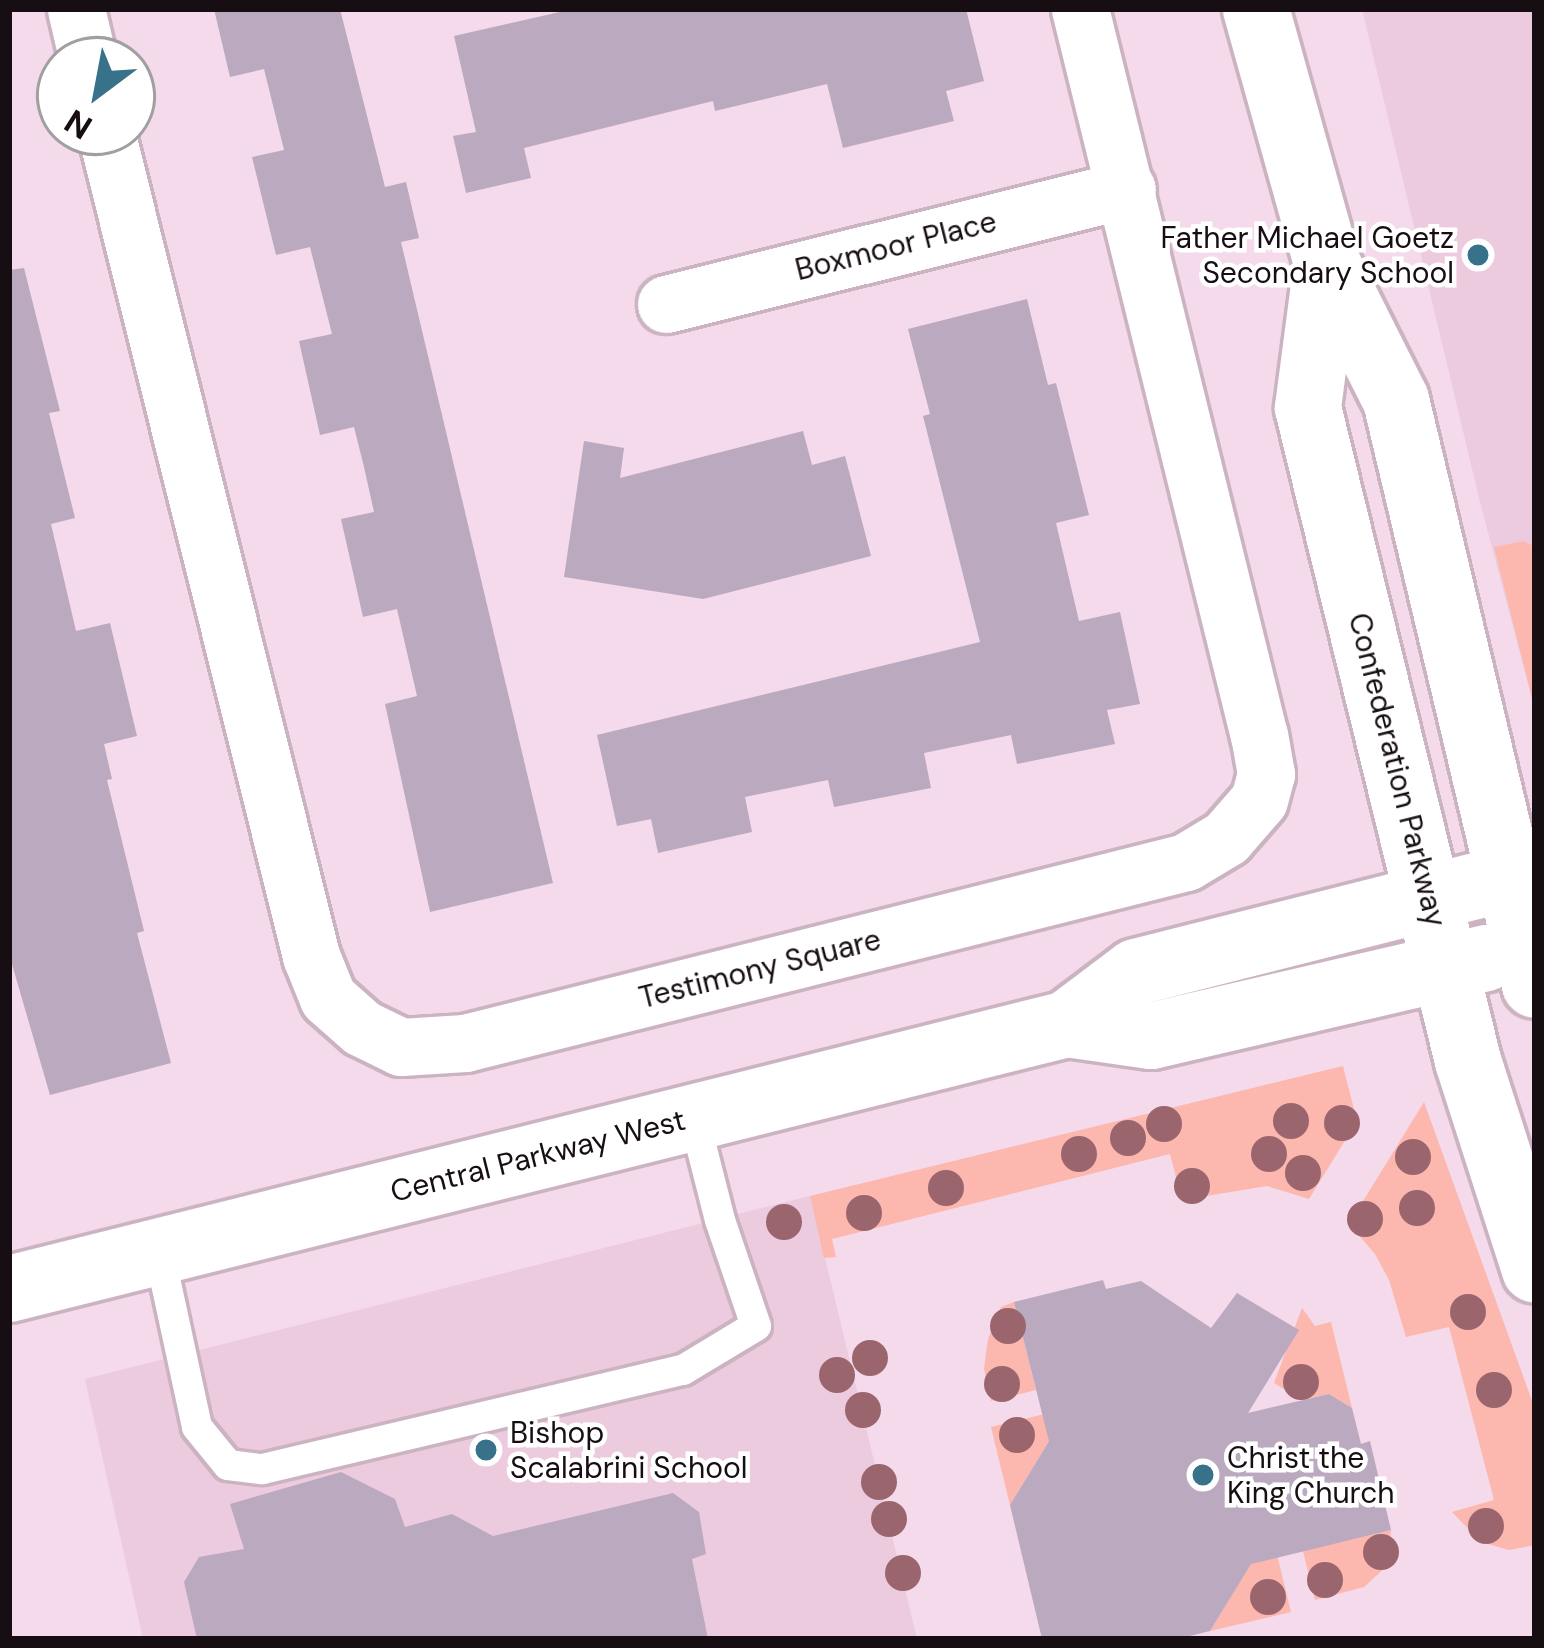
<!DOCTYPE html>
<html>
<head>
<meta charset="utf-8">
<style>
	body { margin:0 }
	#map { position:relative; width:1544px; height:1648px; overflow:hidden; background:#f4daea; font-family:"DM Sans",sans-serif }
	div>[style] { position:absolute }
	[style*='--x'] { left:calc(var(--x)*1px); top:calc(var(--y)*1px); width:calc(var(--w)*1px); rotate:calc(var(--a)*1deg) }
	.built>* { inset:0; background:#eccbdf }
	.green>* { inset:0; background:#fcb7af }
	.building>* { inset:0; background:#baa9bf }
	.roads { filter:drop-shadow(3px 0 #ccb3c2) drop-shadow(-3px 0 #ccb3c2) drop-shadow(0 3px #ccb3c2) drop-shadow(0 -3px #ccb3c2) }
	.service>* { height:30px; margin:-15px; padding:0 15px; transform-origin:15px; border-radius:15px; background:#fff }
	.minor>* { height:57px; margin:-28.5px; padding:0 28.5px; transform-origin:28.5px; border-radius:28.5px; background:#fff }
	.tertiary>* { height:66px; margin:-33px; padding:0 33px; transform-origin:33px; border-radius:33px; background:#fff }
	.trees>* { width:36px; height:36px; margin:-18px; border-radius:50%; background:#9b656e }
	.dots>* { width:33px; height:33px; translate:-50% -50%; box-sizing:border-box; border:6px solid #fff; border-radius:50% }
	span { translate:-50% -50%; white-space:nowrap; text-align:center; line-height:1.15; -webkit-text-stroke:9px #fff; paint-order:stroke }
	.poi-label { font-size:30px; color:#170e13 }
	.right { translate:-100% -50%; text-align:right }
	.left { translate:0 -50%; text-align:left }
	.street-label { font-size:30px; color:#170e13 }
	.frame { position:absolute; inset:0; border:12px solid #170e13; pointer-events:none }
	.north { position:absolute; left:36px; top:36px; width:120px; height:120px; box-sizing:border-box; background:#fff; border:3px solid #a29fa1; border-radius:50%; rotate:212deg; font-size:33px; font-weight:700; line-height:48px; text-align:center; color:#170e13 }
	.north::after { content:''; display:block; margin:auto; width:42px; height:54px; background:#38718a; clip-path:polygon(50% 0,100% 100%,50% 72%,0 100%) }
</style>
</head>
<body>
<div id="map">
	<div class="built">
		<div style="clip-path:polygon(1362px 9px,1535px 9px,1535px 710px,1480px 502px)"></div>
		<div style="clip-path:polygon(810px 1196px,917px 1639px,143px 1639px,85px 1379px)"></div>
	</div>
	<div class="green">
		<div style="clip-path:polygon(1524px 541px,1535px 547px,1535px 710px,1494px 547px)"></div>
		<div style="clip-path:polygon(1343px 1066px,1357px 1121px,1309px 1199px,1267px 1186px,1182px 1200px,1170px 1154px,832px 1239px,836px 1257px,824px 1258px,810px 1196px)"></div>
		<div style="clip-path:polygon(1424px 1102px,1535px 1409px,1535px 1545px,1509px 1550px,1481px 1542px,1452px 1512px,1494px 1500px,1449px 1327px,1406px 1337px,1389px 1280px,1375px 1254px,1349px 1224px)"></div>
		<div style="clip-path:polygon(1014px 1302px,1036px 1390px,991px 1401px,984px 1369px,988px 1339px,1001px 1307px)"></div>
		<div style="clip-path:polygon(1302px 1308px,1315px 1326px,1331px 1322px,1352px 1408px,1329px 1394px,1302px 1400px,1274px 1383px)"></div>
		<div style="clip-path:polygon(1069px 1408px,1010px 1505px,991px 1427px)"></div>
		<div style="clip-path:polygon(1271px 1530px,1291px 1612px,1210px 1631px)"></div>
		<div style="clip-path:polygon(1391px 1530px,1388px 1565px,1364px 1587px,1315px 1600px,1303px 1551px)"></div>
	</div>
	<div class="building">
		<div style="clip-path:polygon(214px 9px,340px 9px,385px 187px,406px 182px,419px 238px,401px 242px,553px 883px,430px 912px,385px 704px,417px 696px,397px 609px,363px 617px,341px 519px,374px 512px,364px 467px,354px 427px,320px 435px,299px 341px,332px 334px,310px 247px,276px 255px,252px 157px,284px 150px,264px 69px,230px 77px)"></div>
		<div style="clip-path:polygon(573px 9px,966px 9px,984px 81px,946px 91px,954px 121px,843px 148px,827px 84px,715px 111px,713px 101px,524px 148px,531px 178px,466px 193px,453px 136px,476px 132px,454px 36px)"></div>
		<div style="clip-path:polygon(24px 268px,60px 411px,49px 413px,75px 518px,51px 524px,76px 631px,110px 623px,137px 736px,104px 744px,112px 779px,107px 780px,144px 931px,137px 933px,171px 1063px,50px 1095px,9px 954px,9px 270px)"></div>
		<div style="clip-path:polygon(1027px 299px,1048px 385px,1056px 383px,1089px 515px,1056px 523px,1079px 621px,1120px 612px,1140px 704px,1107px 710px,1115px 744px,1017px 764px,1011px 735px,924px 753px,931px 788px,834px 807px,828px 780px,745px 797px,752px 832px,658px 853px,651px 819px,617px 826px,597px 735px,980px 642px,923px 416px,930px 414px,908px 329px)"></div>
		<div style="clip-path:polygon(803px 431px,812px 465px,845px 456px,871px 556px,703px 599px,564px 577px,584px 441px,624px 448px,620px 478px)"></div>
		<div style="clip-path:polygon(1103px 1280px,1106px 1289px,1141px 1281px,1211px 1328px,1237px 1293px,1299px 1330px,1248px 1413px,1329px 1394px,1352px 1408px,1361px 1444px,1370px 1441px,1391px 1530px,1251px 1564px,1210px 1631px,1178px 1639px,1042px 1639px,1010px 1505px,1049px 1441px,1014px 1302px)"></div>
		<div style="clip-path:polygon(341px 1472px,395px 1499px,405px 1527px,452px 1514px,493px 1536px,673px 1493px,699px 1512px,706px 1554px,692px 1559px,708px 1639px,197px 1639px,184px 1582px,199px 1557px,244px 1549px,230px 1504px)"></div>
	</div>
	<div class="roads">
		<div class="service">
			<div style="--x:159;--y:1251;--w:180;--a:77.8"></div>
			<div style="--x:197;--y:1427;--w:49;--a:50.8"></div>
			<div style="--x:228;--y:1465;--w:35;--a:7"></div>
			<div style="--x:263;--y:1469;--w:432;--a:-13.3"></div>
			<div style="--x:683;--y:1370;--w:85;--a:-31.1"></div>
			<div style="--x:756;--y:1326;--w:112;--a:-108.8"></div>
			<div style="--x:720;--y:1220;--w:105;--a:-104.3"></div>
		</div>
		<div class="minor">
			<div style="--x:76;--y:9;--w:52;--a:76.8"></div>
			<div style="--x:106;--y:132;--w:849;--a:76.03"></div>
			<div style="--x:311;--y:956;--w:45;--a:68"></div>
			<div style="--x:328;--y:998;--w:45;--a:41.4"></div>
			<div style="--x:362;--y:1028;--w:43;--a:26"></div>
			<div style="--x:401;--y:1047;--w:64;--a:-3.6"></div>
			<div style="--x:465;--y:1043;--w:743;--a:-14.09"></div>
			<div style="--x:1186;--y:862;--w:47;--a:-31"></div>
			<div style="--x:1226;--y:838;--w:50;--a:-49"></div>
			<div style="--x:1259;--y:800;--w:27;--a:-75"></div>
			<div style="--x:1266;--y:774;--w:39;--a:-100"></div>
			<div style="--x:1259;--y:736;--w:749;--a:-103.83"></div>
			<div style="--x:666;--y:304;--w:475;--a:-14"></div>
		</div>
		<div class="tertiary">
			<div style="--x:1256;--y:9;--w:264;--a:74.4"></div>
			<div style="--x:1327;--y:263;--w:153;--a:63.3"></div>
			<div style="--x:1396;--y:400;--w:601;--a:76.63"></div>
			<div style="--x:1327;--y:263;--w:146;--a:97.5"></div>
			<div style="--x:1308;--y:408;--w:672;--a:76.23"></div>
			<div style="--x:1468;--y:1061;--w:219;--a:72.2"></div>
			<div style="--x:1067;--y:1024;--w:85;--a:8.1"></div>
			<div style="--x:1151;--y:1036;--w:344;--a:-13.1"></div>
			<div style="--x:9;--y:1289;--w:1091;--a:-14.06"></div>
			<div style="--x:1067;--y:1024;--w:86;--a:-37"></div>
			<div style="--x:1136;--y:972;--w:412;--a:-14.2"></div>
		</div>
	</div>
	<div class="trees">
		<div style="left:1291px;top:1121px"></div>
		<div style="left:1342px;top:1123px"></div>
		<div style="left:1164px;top:1124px"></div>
		<div style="left:1128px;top:1138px"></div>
		<div style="left:1079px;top:1154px"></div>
		<div style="left:1269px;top:1154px"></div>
		<div style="left:1413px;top:1157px"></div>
		<div style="left:1303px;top:1173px"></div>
		<div style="left:1192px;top:1186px"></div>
		<div style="left:946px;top:1188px"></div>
		<div style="left:1417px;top:1208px"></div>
		<div style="left:864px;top:1213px"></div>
		<div style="left:1365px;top:1219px"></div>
		<div style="left:784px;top:1222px"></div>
		<div style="left:1468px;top:1312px"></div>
		<div style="left:1008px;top:1326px"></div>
		<div style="left:870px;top:1358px"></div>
		<div style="left:837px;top:1375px"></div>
		<div style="left:1301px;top:1382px"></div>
		<div style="left:1002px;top:1384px"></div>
		<div style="left:1494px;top:1390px"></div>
		<div style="left:863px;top:1410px"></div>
		<div style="left:1017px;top:1435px"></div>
		<div style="left:879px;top:1482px"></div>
		<div style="left:889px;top:1519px"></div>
		<div style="left:1486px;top:1526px"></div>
		<div style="left:1381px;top:1552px"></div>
		<div style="left:903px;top:1573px"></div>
		<div style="left:1325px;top:1580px"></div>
		<div style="left:1268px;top:1597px"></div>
	</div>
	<div class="dots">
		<div style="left:1478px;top:255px;background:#38718a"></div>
		<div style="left:486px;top:1450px;background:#38718a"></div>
		<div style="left:1203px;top:1475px;background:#38718a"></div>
	</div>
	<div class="poi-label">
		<span class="right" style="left:1454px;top:255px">Father Michael Goetz<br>Secondary School</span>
		<span class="left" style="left:510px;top:1450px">Bishop<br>Scalabrini School</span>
		<span class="left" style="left:1227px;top:1475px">Christ the<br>King Church</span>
	</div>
	<div class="street-label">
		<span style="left:896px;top:246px;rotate:-14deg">Boxmoor Place</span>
		<span style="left:1397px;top:770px;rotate:76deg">Confederation Parkway</span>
		<span style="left:760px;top:969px;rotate:-14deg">Testimony Square</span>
		<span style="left:538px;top:1156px;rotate:-14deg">Central Parkway West</span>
	</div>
	<div class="frame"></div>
	<div class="north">N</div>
</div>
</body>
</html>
